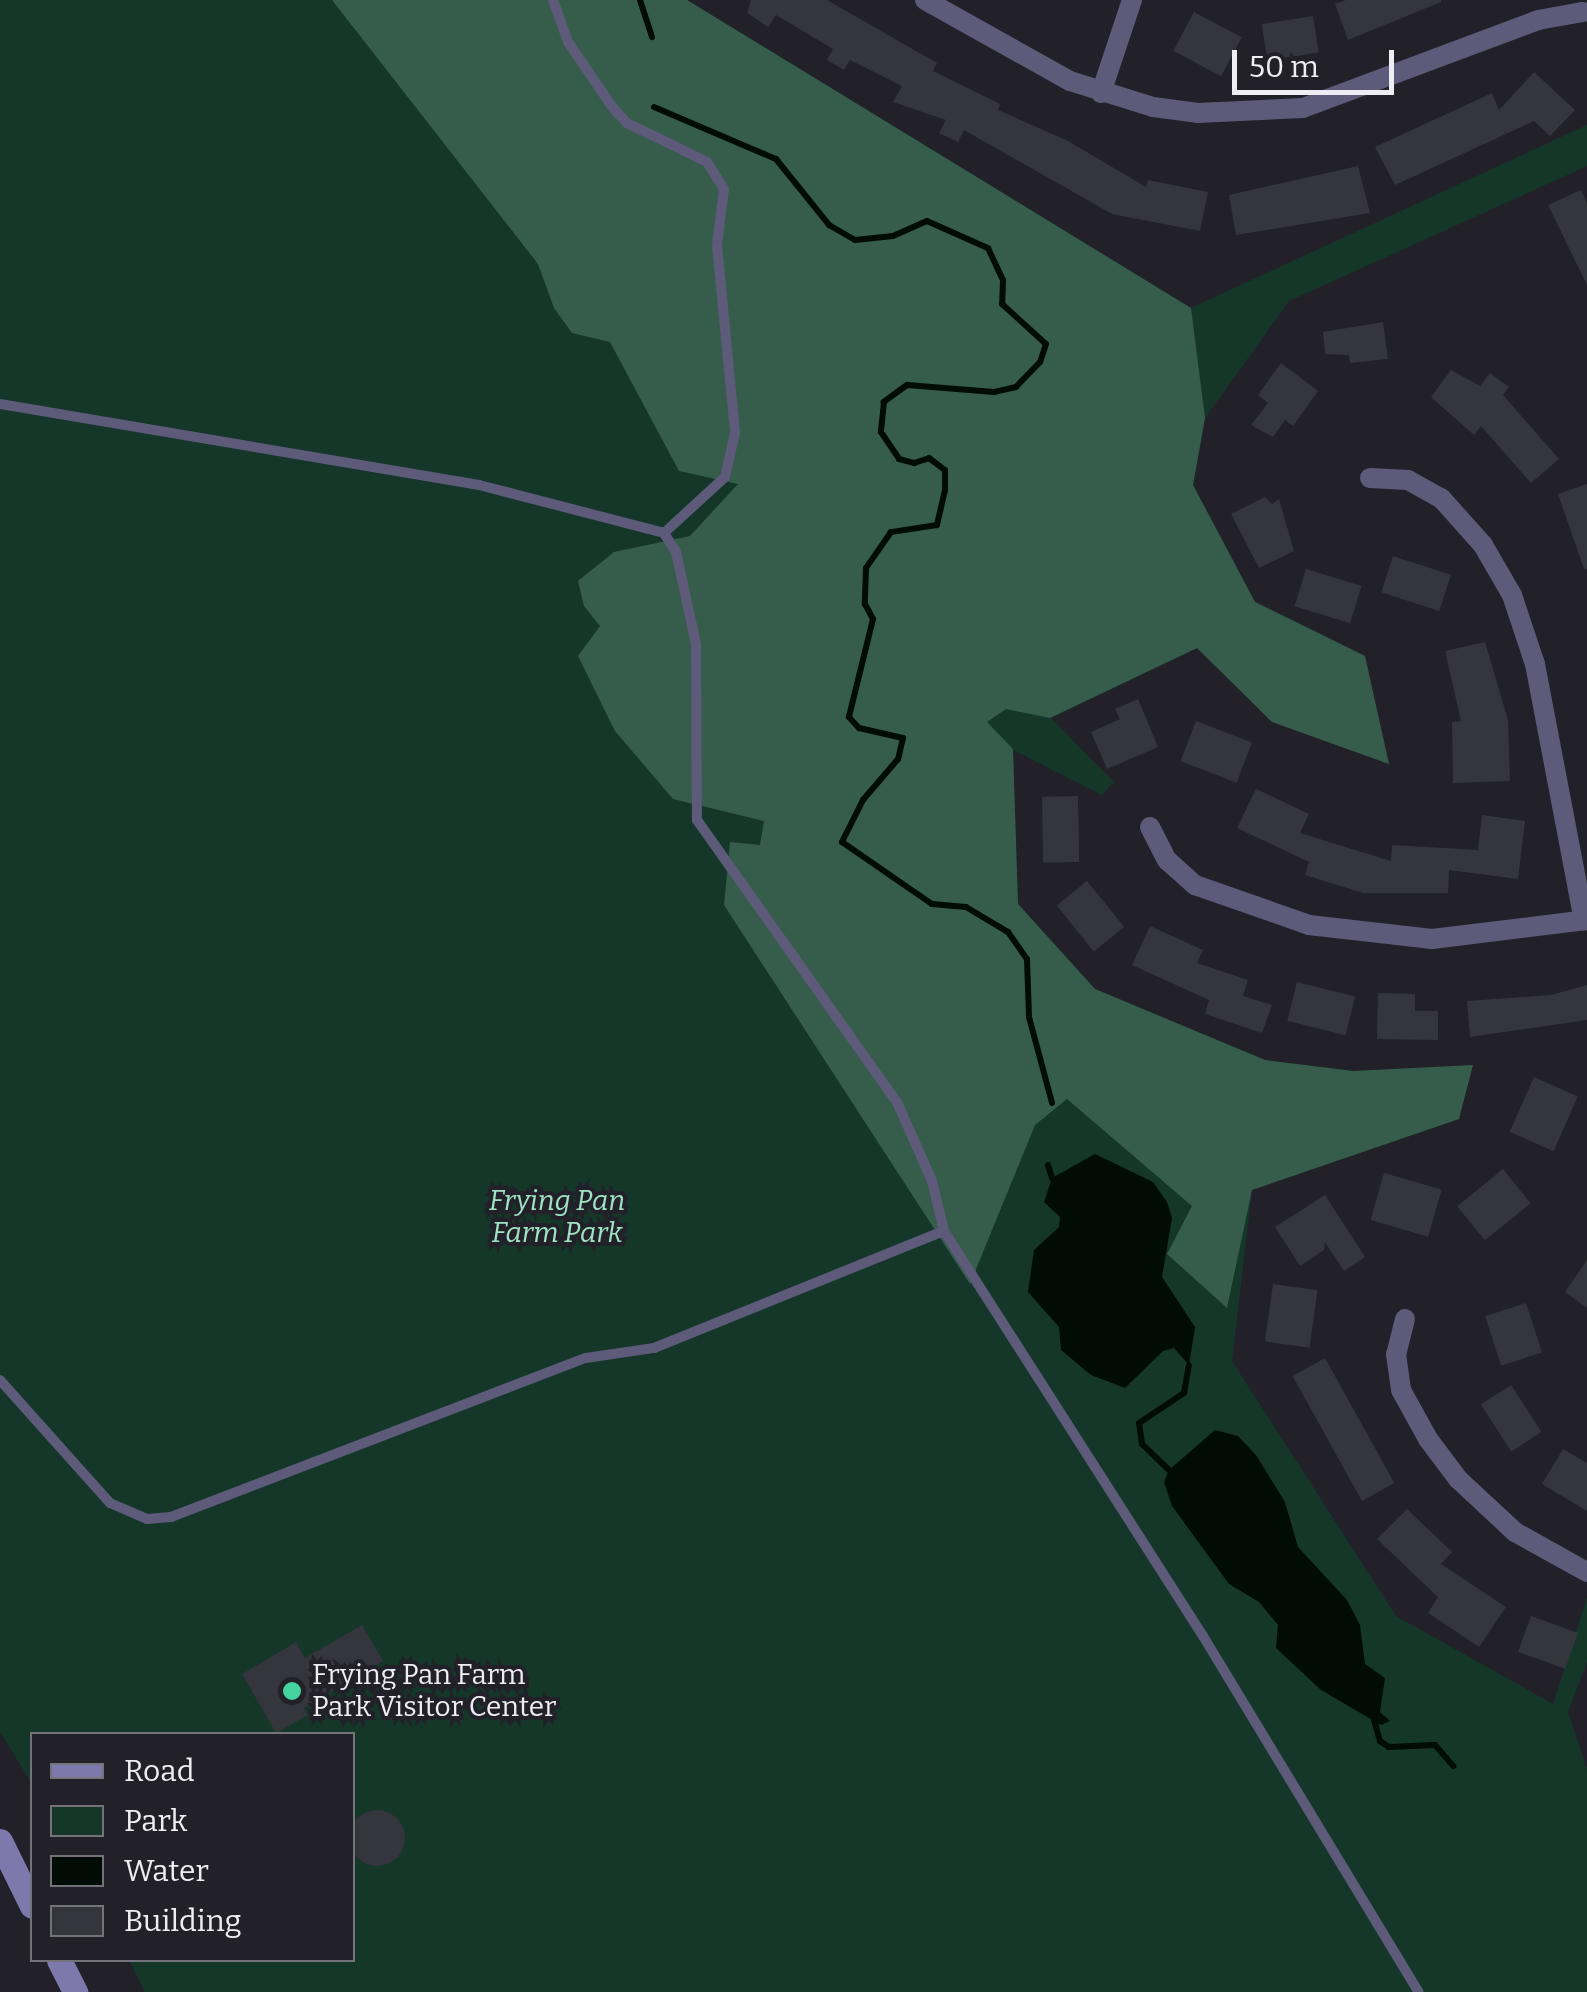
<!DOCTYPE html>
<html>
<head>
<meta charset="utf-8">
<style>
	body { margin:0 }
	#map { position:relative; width:1587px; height:1992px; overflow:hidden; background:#222129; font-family:Bitter,serif }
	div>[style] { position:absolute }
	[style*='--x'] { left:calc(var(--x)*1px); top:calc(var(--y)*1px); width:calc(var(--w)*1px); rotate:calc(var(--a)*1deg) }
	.green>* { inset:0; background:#143729 }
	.forest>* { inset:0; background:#365d4c }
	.water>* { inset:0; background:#000c05 }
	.stream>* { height:6px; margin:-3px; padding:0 3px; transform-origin:3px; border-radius:3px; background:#000c05 }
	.building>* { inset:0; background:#35353d; transform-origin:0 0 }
	.round { border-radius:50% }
	.service>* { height:10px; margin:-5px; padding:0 5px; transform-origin:5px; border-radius:5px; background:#5d5a7a }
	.minor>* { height:20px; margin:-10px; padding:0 10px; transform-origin:10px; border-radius:10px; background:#5d5a7a }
	.secondary>* { height:25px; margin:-12.5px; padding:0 12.5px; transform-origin:12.5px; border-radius:12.5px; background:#7e79ac }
	.dots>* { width:28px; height:28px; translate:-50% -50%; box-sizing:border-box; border:5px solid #222129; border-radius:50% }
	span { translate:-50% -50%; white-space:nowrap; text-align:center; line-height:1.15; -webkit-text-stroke:8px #222129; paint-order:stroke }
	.park-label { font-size:28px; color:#9ee3c3; font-style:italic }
	.poi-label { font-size:28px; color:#eeedf3 }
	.left { translate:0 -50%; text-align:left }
	.legend { position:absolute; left:30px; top:1732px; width:325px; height:230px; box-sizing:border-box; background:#222129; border:2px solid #74737a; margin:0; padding:12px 18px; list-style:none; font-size:30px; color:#eeedf3 }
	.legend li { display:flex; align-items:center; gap:20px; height:50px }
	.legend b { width:50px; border:2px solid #74737a }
	.scale { position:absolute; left:1232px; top:50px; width:162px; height:45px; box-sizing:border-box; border:5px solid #eeedf3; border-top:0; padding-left:12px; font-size:30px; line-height:35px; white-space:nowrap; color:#eeedf3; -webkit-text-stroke:8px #222129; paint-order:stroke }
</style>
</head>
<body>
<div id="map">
	<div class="green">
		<div style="clip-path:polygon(0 0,687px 0,1191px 308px,1587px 125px,1587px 166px,1289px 301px,1205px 418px,1193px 485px,1255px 602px,1365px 656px,1272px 722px,1197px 648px,1051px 718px,1114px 782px,1102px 795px,1013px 750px,1018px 904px,1095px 989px,1265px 1060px,1353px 1071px,1450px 1069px,1459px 1119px,1252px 1190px,1232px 1361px,1396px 1616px,1553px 1704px,1587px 1598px,1587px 1662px,1568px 1712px,1587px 1769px,1587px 1992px,145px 1992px,129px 1960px,352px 1960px,352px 1734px,32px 1734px,32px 1784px,0 1732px)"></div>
	</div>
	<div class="forest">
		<div style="clip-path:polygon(332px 0,687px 0,1191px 308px,1205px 418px,1193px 485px,1255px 602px,1365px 656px,1389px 764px,1272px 722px,1197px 648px,1050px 718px,1006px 709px,987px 722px,1013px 749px,1018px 904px,1095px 989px,1265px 1060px,1353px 1071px,1473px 1065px,1459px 1119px,1252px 1190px,1227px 1308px,1167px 1254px,1192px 1206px,1067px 1099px,1035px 1125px,970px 1284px,724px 905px,730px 842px,760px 845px,764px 821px,673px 799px,615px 731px,578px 656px,600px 626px,584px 606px,578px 581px,614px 552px,690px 536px,738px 484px,679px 471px,610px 342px,572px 333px,554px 308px,538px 264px)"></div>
	</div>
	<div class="water">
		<div style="clip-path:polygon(1095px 1154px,1153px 1182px,1167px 1202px,1172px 1218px,1162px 1277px,1195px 1327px,1189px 1365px,1174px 1348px,1163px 1351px,1125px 1388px,1091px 1375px,1061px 1350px,1059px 1327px,1028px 1292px,1034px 1250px,1059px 1227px,1060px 1217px,1044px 1202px,1052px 1178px)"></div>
		<div style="clip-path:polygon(1215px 1430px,1238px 1436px,1256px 1455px,1285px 1502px,1298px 1547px,1347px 1600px,1360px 1625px,1365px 1664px,1385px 1678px,1380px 1712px,1390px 1721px,1381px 1725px,1321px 1690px,1276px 1648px,1278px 1625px,1259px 1602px,1229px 1584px,1172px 1506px,1164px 1482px,1169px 1470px)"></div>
	</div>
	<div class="stream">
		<div style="--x:640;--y:0;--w:39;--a:72"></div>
		<div style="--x:654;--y:107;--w:133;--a:23.1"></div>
		<div style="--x:776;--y:159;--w:85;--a:51.2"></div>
		<div style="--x:829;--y:225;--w:30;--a:30"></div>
		<div style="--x:855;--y:240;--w:38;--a:-6"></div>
		<div style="--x:893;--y:236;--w:37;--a:-24"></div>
		<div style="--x:927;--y:221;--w:67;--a:23.9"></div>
		<div style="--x:988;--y:248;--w:35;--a:65"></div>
		<div style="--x:1003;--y:280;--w:24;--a:92"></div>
		<div style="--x:1002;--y:304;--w:59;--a:42.3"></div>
		<div style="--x:1046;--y:344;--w:19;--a:108"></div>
		<div style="--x:1040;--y:362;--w:35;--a:134"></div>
		<div style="--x:1016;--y:387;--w:23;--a:167"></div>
		<div style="--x:994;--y:392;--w:87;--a:-175.4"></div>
		<div style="--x:907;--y:385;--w:29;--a:144"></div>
		<div style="--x:884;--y:402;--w:30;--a:96"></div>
		<div style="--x:881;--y:432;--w:32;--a:56"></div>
		<div style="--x:899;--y:459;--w:16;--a:15"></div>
		<div style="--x:914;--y:463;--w:16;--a:-18"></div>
		<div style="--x:929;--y:458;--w:20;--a:37"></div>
		<div style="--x:945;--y:470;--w:20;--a:90"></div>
		<div style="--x:945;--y:490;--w:36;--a:103"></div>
		<div style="--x:937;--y:525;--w:47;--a:171.3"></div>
		<div style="--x:891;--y:532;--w:44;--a:124.8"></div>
		<div style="--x:866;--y:568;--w:36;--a:92"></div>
		<div style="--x:865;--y:604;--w:17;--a:62"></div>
		<div style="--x:873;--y:619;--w:101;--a:103.8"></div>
		<div style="--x:849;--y:717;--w:15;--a:48"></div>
		<div style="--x:859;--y:728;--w:45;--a:12.8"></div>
		<div style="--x:903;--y:738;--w:22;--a:103"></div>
		<div style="--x:898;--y:759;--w:54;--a:130.5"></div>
		<div style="--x:863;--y:800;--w:47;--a:116.6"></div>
		<div style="--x:842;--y:842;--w:109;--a:34.6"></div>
		<div style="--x:932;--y:904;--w:34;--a:5"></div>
		<div style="--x:966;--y:907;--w:49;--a:30.8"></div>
		<div style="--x:1008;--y:932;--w:33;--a:55"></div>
		<div style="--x:1027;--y:959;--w:58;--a:88"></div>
		<div style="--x:1029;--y:1017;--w:89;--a:75"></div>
		<div style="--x:1048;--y:1165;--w:14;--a:73"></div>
		<div style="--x:1169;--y:1470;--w:37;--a:-136"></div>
		<div style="--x:1142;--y:1444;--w:21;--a:-98"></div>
		<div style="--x:1139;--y:1423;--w:54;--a:-33.7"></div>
		<div style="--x:1184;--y:1393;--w:28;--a:-80"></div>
		<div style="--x:1374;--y:1720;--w:22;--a:74"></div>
		<div style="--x:1380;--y:1741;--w:11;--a:34"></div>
		<div style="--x:1389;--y:1747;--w:46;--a:-2.5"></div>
		<div style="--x:1435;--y:1745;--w:28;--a:49"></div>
	</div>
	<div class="building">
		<div style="clip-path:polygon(751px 0,827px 0,937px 63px,933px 71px,1000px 104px,998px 110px,1068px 141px,1146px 187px,1148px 180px,1208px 192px,1200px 231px,1112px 214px,964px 130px,958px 142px,939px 133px,946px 120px,893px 102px,902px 86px,850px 60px,844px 70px,827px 60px,833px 49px,776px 15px,768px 27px,747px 13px)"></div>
		<div style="clip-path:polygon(1346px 0,1441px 0,1441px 2px,1348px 40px,1335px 4px)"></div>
		<div style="left:1194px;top:12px;width:54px;height:44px;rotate:28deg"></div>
		<div style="left:1313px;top:16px;width:37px;height:52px;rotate:81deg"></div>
		<div style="clip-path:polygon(1534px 72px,1575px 110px,1550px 136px,1534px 121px,1395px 185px,1375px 147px,1492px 93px,1499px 110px)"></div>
		<div style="clip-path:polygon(1358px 166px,1370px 213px,1236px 235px,1229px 195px)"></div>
		<div style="clip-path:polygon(1581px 190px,1587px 203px,1587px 285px,1548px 205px)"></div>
		<div style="clip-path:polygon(1383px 322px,1388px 359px,1350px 363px,1349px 355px,1325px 354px,1323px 332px)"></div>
		<div style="clip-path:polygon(1281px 363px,1318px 391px,1293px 426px,1285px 420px,1273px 437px,1251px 425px,1268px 403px,1258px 395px)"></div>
		<div style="clip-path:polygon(1451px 370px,1480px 386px,1490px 373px,1509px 387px,1503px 395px,1559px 459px,1531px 483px,1481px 426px,1474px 435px,1431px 397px)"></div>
		<div style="clip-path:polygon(1587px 484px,1587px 569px,1584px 569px,1558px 494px)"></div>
		<div style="clip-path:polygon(1265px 497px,1272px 504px,1279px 499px,1294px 551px,1259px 568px,1231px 514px)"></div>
		<div style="left:1393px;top:556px;width:61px;height:38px;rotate:18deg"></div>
		<div style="left:1306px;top:569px;width:58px;height:39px;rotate:17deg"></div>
		<div style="clip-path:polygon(1485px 642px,1508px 720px,1510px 781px,1453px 783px,1452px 722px,1461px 721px,1445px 651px)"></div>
		<div style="clip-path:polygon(1138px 699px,1158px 747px,1107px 769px,1091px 732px,1120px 719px,1115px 709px)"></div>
		<div style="left:1196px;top:721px;width:60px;height:43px;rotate:21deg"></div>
		<div style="clip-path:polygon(1256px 789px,1309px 814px,1300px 833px,1391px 861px,1392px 845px,1478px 850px,1482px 815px,1525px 821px,1518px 879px,1449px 870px,1448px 893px,1363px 893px,1305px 875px,1309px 862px,1237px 828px)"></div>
		<div style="left:1078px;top:796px;width:66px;height:36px;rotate:89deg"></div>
		<div style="left:1087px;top:881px;width:59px;height:39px;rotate:51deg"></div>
		<div style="clip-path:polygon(1150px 926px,1203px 950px,1197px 963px,1248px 980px,1243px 996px,1272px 1005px,1262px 1033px,1205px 1014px,1209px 1000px,1132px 965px)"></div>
		<div style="left:1297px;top:982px;width:60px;height:40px;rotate:14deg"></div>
		<div style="clip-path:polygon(1587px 985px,1587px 1020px,1470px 1037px,1467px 1001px,1551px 995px)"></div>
		<div style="clip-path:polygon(1378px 993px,1415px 994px,1415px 1011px,1438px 1011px,1438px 1040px,1377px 1039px)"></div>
		<div style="left:1534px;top:1077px;width:48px;height:60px;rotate:24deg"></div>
		<div style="left:1503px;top:1169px;width:44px;height:59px;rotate:51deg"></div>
		<div style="left:1384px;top:1173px;width:60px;height:49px;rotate:16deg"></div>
		<div style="clip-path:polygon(1325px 1195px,1365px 1257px,1344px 1271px,1325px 1242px,1324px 1250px,1300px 1266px,1275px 1227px)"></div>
		<div style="clip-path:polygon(1587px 1260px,1587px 1308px,1565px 1292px)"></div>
		<div style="left:1273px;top:1284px;width:45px;height:58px;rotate:8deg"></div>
		<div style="left:1526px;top:1303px;width:52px;height:43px;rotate:72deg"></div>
		<div style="left:1325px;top:1358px;width:143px;height:37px;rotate:61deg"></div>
		<div style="left:1511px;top:1385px;width:56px;height:36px;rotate:57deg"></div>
		<div style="clip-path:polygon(1563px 1449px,1587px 1463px,1587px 1511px,1542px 1484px)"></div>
		<div style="clip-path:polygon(1407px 1509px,1452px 1552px,1441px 1564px,1506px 1607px,1479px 1647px,1428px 1613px,1438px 1597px,1377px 1539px)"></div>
		<div style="left:1531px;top:1616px;width:50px;height:38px;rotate:20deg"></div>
		<div style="clip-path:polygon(362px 1625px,383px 1661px,304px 1708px,308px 1715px,276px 1733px,242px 1674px,296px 1642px,305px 1658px)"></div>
		<div class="round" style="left:349px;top:1810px;width:56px;height:56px"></div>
	</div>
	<div class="service">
		<div style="--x:553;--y:0;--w:45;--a:70.3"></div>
		<div style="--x:568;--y:42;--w:80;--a:55.7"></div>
		<div style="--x:613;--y:108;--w:21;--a:47"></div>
		<div style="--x:627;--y:123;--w:89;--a:26"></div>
		<div style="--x:707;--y:162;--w:32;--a:58"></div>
		<div style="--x:724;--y:189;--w:56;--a:97.1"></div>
		<div style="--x:717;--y:245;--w:189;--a:84.5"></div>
		<div style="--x:735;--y:433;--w:45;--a:102.8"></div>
		<div style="--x:725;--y:477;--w:83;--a:137.4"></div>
		<div style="--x:0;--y:404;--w:486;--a:9.6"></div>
		<div style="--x:479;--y:485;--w:191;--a:14.5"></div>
		<div style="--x:664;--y:533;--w:22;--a:58"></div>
		<div style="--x:676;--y:552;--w:94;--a:77.7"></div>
		<div style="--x:696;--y:644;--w:176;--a:89.7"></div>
		<div style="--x:697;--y:820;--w:346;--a:54.7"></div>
		<div style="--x:897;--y:1102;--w:86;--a:66.1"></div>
		<div style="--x:932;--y:1181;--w:51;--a:76.5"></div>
		<div style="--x:944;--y:1231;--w:481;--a:57.4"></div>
		<div style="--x:1203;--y:1636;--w:416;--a:58.8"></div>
		<div style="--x:0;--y:1380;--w:165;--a:48.2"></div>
		<div style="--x:110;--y:1503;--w:40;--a:23.4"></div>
		<div style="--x:147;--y:1519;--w:24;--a:-5"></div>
		<div style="--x:171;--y:1517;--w:444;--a:-21"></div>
		<div style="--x:586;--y:1358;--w:69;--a:-8.4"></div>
		<div style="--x:654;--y:1348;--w:313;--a:-22"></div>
	</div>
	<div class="minor">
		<div style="--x:925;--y:0;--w:166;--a:29.2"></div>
		<div style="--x:1070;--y:81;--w:87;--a:17.4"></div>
		<div style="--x:1153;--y:107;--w:45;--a:7.6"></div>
		<div style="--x:1198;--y:113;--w:105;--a:-2.7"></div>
		<div style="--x:1303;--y:108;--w:251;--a:-20.5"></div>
		<div style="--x:1538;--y:20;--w:46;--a:-10.1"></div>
		<div style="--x:1101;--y:93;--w:98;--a:-71.6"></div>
		<div style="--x:1370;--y:478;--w:38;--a:3"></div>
		<div style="--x:1408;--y:480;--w:38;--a:29"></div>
		<div style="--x:1441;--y:498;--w:63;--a:48.2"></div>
		<div style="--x:1483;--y:545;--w:58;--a:59.9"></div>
		<div style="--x:1512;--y:595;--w:73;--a:71.6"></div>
		<div style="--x:1535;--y:664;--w:261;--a:79.2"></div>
		<div style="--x:1150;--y:827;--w:37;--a:63"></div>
		<div style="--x:1167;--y:860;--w:38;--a:42"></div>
		<div style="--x:1195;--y:885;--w:121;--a:19.3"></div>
		<div style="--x:1309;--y:925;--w:124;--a:6.5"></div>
		<div style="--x:1432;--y:939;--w:156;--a:-7"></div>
		<div style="--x:1405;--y:1319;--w:36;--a:104"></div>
		<div style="--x:1396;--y:1354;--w:36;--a:82"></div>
		<div style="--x:1401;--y:1390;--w:56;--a:61.1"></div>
		<div style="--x:1428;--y:1439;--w:50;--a:53.1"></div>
		<div style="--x:1458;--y:1479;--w:78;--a:42.9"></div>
		<div style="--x:1515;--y:1532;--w:82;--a:29.1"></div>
	</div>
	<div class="secondary">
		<div style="--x:0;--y:1841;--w:72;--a:63.8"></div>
		<div style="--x:59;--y:1960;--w:36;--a:63"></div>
	</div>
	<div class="dots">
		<div style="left:292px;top:1691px;background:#45d49f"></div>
	</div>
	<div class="park-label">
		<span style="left:557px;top:1217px">Frying Pan<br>Farm Park</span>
	</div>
	<div class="poi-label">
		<span class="left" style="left:312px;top:1691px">Frying Pan Farm<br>Park Visitor Center</span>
	</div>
	<ul class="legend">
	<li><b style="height:12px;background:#7e79ac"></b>Road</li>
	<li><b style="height:28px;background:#143729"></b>Park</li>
	<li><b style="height:28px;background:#000c05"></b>Water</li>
	<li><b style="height:28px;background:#35353d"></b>Building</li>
	</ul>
	<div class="scale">50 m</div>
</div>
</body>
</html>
